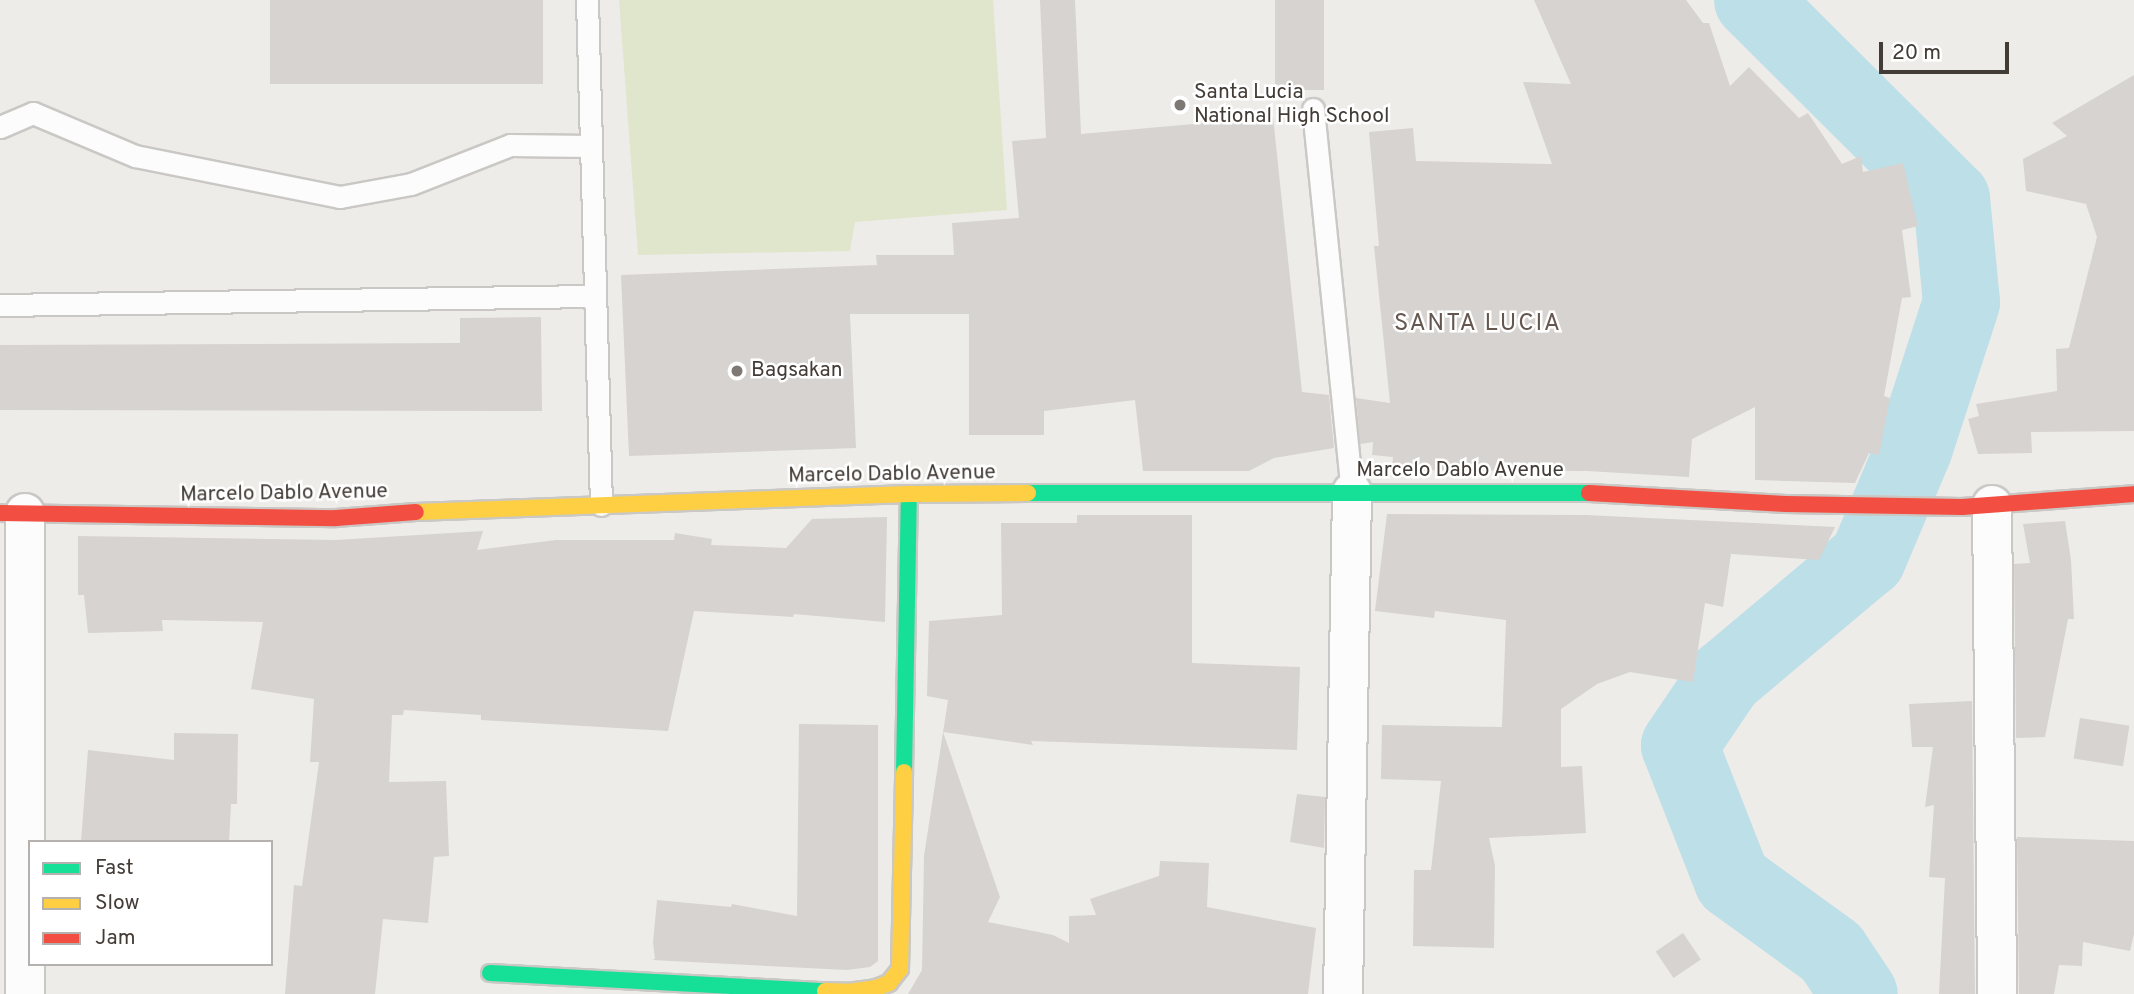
<!DOCTYPE html>
<html>
<head>
<meta charset="utf-8">
<style>
	body { margin:0 }
	#map { position:relative; width:2134px; height:994px; overflow:hidden; background:#eeece9; font-family:Overpass,sans-serif }
	div>[style] { position:absolute }
	[style*='--x'] { left:calc(var(--x)*1px); top:calc(var(--y)*1px); width:calc(var(--w)*1px); rotate:calc(var(--a)*1deg) }
	.green>* { inset:0; background:#e0e6cb }
	.river>* { height:77px; margin:-38.5px; padding:0 38.5px; transform-origin:38.5px; border-radius:38.5px; background:#bddfe8 }
	.building>* { inset:0; background:#d6d3d0; transform-origin:0 0 }
	.roads { filter:drop-shadow(2px 0 #cac8c5) drop-shadow(-2px 0 #cac8c5) drop-shadow(0 2px #cac8c5) drop-shadow(0 -2px #cac8c5) }
	.lane>* { height:21px; margin:-10.5px; padding:0 10.5px; transform-origin:10.5px; border-radius:10.5px; background:#fcfcfc }
	.street>* { height:38px; margin:-19px; padding:0 19px; transform-origin:19px; border-radius:19px; background:#fcfcfc }
	.fast>* { height:16px; margin:-8px; padding:0 8px; transform-origin:8px; border-radius:8px; background:#16e098 }
	.slow>* { height:16px; margin:-8px; padding:0 8px; transform-origin:8px; border-radius:8px; background:#ffcf43 }
	.jam>* { height:16px; margin:-8px; padding:0 8px; transform-origin:8px; border-radius:8px; background:#f24e42 }
	.dots>* { width:19px; height:19px; translate:-50% -50%; box-sizing:border-box; border:4px solid #fff; border-radius:50% }
	span { translate:-50% -50%; white-space:nowrap; text-align:center; line-height:1.15; -webkit-text-stroke:5px #fff; paint-order:stroke }
	.poi-label { font-size:21px; color:#433b36 }
	.left { translate:0 -50%; text-align:left }
	.street-label { font-size:21px; color:#433b36 }
	.quarter-label { font-size:24px; color:#65574e; letter-spacing:2px }
	.legend { position:absolute; left:28px; top:840px; width:245px; height:126px; box-sizing:border-box; background:#fff; border:2px solid #b4b1af; margin:0; padding:9px 12px; list-style:none; font-size:21px; color:#433b36 }
	.legend li { display:flex; align-items:center; gap:14px; height:35px }
	.legend b { width:35px; border:2px solid #b4b1af }
	.scale { position:absolute; left:1879px; top:42px; width:130px; height:32px; box-sizing:border-box; border:4px solid #433b36; border-top:0; padding-left:9px; font-size:21px; line-height:24px; white-space:nowrap; color:#433b36; -webkit-text-stroke:5px #fff; paint-order:stroke }
</style>
</head>
<body>
<div id="map">
	<div class="green">
		<div style="clip-path:polygon(619px 0,993px 0,1007px 210px,855px 222px,850px 251px,638px 255px)"></div>
	</div>
	<div class="river">
		<div style="--x:1752;--y:0;--w:281;--a:44.9"></div>
		<div style="--x:1951;--y:198;--w:104;--a:84.5"></div>
		<div style="--x:1961;--y:302;--w:152;--a:108"></div>
		<div style="--x:1914;--y:447;--w:121;--a:112.9"></div>
		<div style="--x:1867;--y:558;--w:185;--a:140"></div>
		<div style="--x:1725;--y:677;--w:82;--a:124.1"></div>
		<div style="--x:1679;--y:745;--w:145;--a:68.6"></div>
		<div style="--x:1732;--y:880;--w:122;--a:36"></div>
		<div style="--x:1831;--y:952;--w:50;--a:56.3"></div>
	</div>
	<div class="building">
		<div style="left:270px;top:0;width:273px;height:84px"></div>
		<div style="clip-path:polygon(1040px 0,1075px 0,1081px 134px,1273px 117px,1302px 392px,1329px 395px,1334px 448px,1274px 458px,1249px 471px,1143px 471px,1135px 400px,1044px 411px,1044px 435px,969px 435px,969px 314px,850px 314px,856px 448px,629px 456px,621px 275px,877px 265px,876px 255px,954px 255px,952px 223px,1019px 218px,1012px 141px,1046px 138px)"></div>
		<div style="left:1275px;top:0;width:49px;height:90px"></div>
		<div style="clip-path:polygon(1534px 0,1686px 0,1703px 23px,1709px 23px,1730px 86px,1749px 67px,1799px 118px,1808px 113px,1842px 164px,1861px 156px,1863px 172px,1903px 163px,1918px 226px,1902px 230px,1911px 297px,1902px 298px,1884px 396px,1890px 398px,1879px 455px,1869px 453px,1855px 483px,1755px 480px,1755px 407px,1692px 439px,1689px 477px,1587px 471px,1392px 470px,1393px 457px,1372px 455px,1373px 442px,1360px 444px,1356px 398px,1390px 403px,1374px 246px,1379px 246px,1369px 132px,1413px 128px,1416px 161px,1552px 164px,1523px 82px,1571px 84px)"></div>
		<div style="clip-path:polygon(2134px 75px,2134px 431px,2031px 432px,2032px 453px,1978px 454px,1968px 419px,1979px 416px,1976px 404px,2057px 391px,2056px 349px,2069px 348px,2097px 237px,2086px 204px,2026px 191px,2023px 159px,2067px 136px,2052px 123px)"></div>
		<div style="clip-path:polygon(541px 317px,542px 411px,0 410px,0 345px,460px 343px,460px 318px)"></div>
		<div style="clip-path:polygon(1387px 514px,1586px 515px,1835px 527px,1819px 560px,1731px 554px,1723px 607px,1705px 603px,1693px 682px,1630px 672px,1597px 684px,1561px 709px,1561px 767px,1582px 766px,1586px 833px,1489px 838px,1495px 866px,1494px 948px,1413px 946px,1414px 870px,1431px 870px,1441px 781px,1381px 779px,1382px 725px,1502px 727px,1506px 620px,1435px 611px,1434px 618px,1375px 611px)"></div>
		<div style="clip-path:polygon(1077px 515px,1192px 515px,1192px 663px,1300px 667px,1297px 750px,1031px 741px,1033px 745px,943px 732px,1000px 897px,988px 922px,1053px 935px,1069px 943px,1069px 916px,1096px 915px,1090px 899px,1159px 876px,1160px 861px,1209px 863px,1207px 907px,1316px 928px,1308px 994px,908px 994px,922px 970px,924px 856px,948px 700px,927px 696px,929px 621px,1002px 615px,1001px 523px,1077px 523px)"></div>
		<div style="clip-path:polygon(887px 517px,885px 622px,794px 614px,793px 617px,694px 611px,668px 731px,481px 720px,481px 715px,404px 710px,403px 715px,392px 715px,389px 782px,446px 781px,449px 856px,434px 857px,428px 923px,383px 919px,375px 994px,285px 994px,294px 885px,302px 886px,319px 762px,310px 762px,314px 699px,251px 689px,263px 622px,162px 620px,163px 631px,88px 633px,84px 595px,78px 595px,78px 536px,336px 540px,483px 531px,477px 550px,556px 540px,674px 540px,675px 533px,712px 539px,711px 545px,786px 548px,812px 519px)"></div>
		<div style="clip-path:polygon(2065px 521px,2071px 560px,2074px 619px,2068px 619px,2045px 737px,2016px 738px,2014px 564px,2030px 563px,2023px 524px)"></div>
		<div style="clip-path:polygon(1972px 701px,1975px 994px,1939px 994px,1945px 878px,1929px 877px,1934px 805px,1925px 807px,1933px 747px,1912px 747px,1909px 704px)"></div>
		<div style="left:2080px;top:718px;width:50px;height:41px;rotate:9deg"></div>
		<div style="clip-path:polygon(799px 724px,878px 725px,878px 961px,870px 967px,847px 970px,652px 960px,655px 959px,653px 942px,657px 900px,731px 907px,732px 904px,797px 916px)"></div>
		<div style="clip-path:polygon(174px 733px,238px 734px,237px 804px,231px 804px,229px 842px,81px 842px,88px 750px,174px 760px)"></div>
		<div style="clip-path:polygon(1297px 794px,1325px 797px,1324px 848px,1290px 842px)"></div>
		<div style="clip-path:polygon(2017px 837px,2134px 841px,2134px 934px,2130px 951px,2083px 942px,2082px 966px,2059px 965px,2054px 994px,2019px 994px)"></div>
		<div style="left:1683px;top:933px;width:32px;height:33px;rotate:56deg"></div>
	</div>
	<div class="roads">
		<div class="lane">
			<div style="--x:587;--y:0;--w:505;--a:88.41"></div>
			<div style="--x:1313;--y:109;--w:385;--a:84.2"></div>
			<div style="--x:0;--y:127;--w:36;--a:-23"></div>
			<div style="--x:33;--y:113;--w:111;--a:22.9"></div>
			<div style="--x:135;--y:156;--w:209;--a:11.3"></div>
			<div style="--x:340;--y:197;--w:72;--a:-10.4"></div>
			<div style="--x:411;--y:184;--w:106;--a:-21.5"></div>
			<div style="--x:510;--y:145;--w:81;--a:0.7"></div>
			<div style="--x:0;--y:305;--w:594;--a:-0.87"></div>
		</div>
		<div class="street">
			<div style="--x:1992;--y:505;--w:489;--a:89.4"></div>
			<div style="--x:25;--y:513;--w:481;--a:90"></div>
			<div style="--x:1343;--y:994;--w:502;--a:-88.97"></div>
		</div>
		<div class="fast">
			<div style="--x:1028;--y:493;--w:561;--a:0"></div>
			<div style="--x:904;--y:772;--w:278;--a:-89"></div>
			<div style="--x:490;--y:973;--w:335;--a:3.1"></div>
		</div>
		<div class="slow">
			<div style="--x:416;--y:512;--w:493;--a:-2.1"></div>
			<div style="--x:909;--y:494;--w:119;--a:-0.5"></div>
			<div style="--x:825;--y:991;--w:23;--a:2"></div>
			<div style="--x:848;--y:992;--w:28;--a:-8"></div>
			<div style="--x:876;--y:988;--w:14;--a:-21"></div>
			<div style="--x:889;--y:983;--w:18;--a:-52"></div>
			<div style="--x:900;--y:969;--w:197;--a:-88.8"></div>
		</div>
		<div class="jam">
			<div style="--x:1589;--y:493;--w:197;--a:3.2"></div>
			<div style="--x:1786;--y:504;--w:176;--a:1"></div>
			<div style="--x:1962;--y:507;--w:172;--a:-4.3"></div>
			<div style="--x:0;--y:513;--w:336;--a:0.9"></div>
			<div style="--x:336;--y:518;--w:80;--a:-4.3"></div>
		</div>
	</div>
	<div class="dots">
		<div style="left:1180px;top:105px;background:#7f7975"></div>
		<div style="left:737px;top:371px;background:#7f7975"></div>
	</div>
	<div class="poi-label">
		<span class="left" style="left:1194px;top:105px">Santa Lucia<br>National High School</span>
		<span class="left" style="left:751px;top:371px">Bagsakan</span>
	</div>
	<div class="street-label">
		<span style="left:1460px;top:471px">Marcelo Dablo Avenue</span>
		<span style="left:892px;top:475px;rotate:-1deg">Marcelo Dablo Avenue</span>
		<span style="left:284px;top:494px;rotate:-1deg">Marcelo Dablo Avenue</span>
	</div>
	<div class="quarter-label">
		<span style="left:1478px;top:325px">SANTA LUCIA</span>
	</div>
	<ul class="legend">
	<li><b style="height:9px;background:#16e098"></b>Fast</li>
	<li><b style="height:9px;background:#ffcf43"></b>Slow</li>
	<li><b style="height:9px;background:#f24e42"></b>Jam</li>
	</ul>
	<div class="scale">20 m</div>
</div>
</body>
</html>
